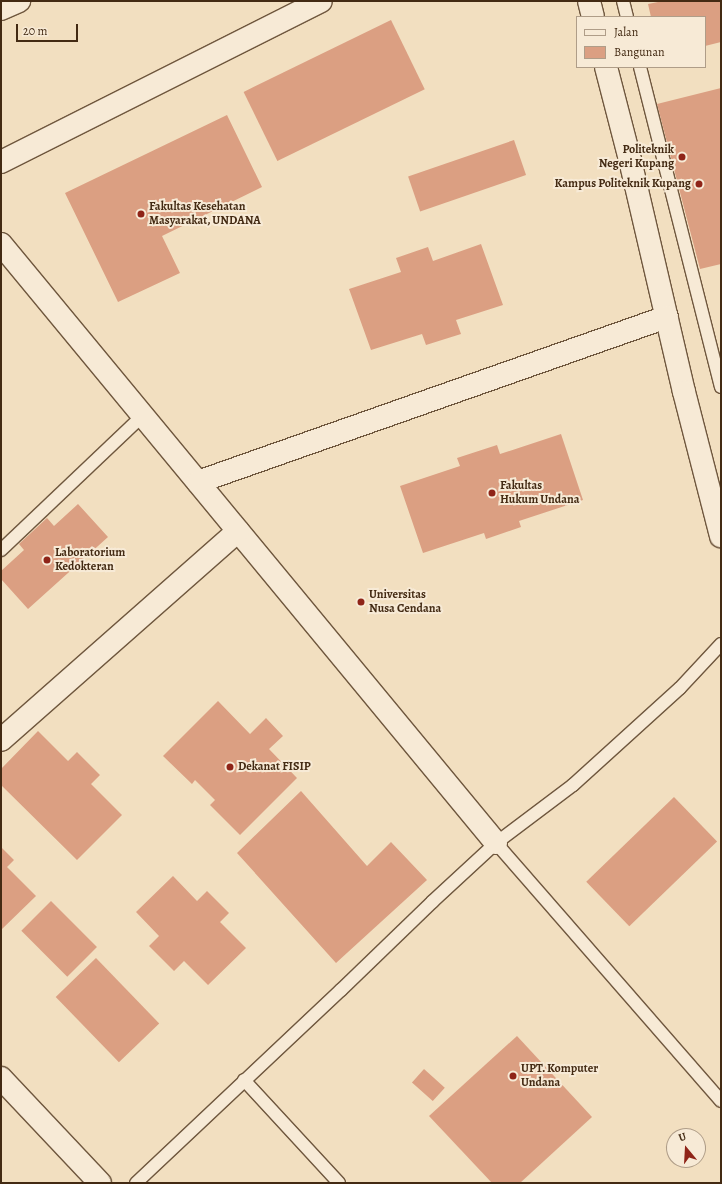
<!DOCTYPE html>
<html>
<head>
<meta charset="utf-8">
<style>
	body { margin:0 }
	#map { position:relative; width:722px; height:1184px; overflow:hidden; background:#f2dfc0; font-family:Alegreya,serif }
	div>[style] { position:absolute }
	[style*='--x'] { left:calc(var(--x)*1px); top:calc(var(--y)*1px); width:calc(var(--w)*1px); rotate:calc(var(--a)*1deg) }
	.building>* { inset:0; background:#db9f82; transform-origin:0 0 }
	.roads { filter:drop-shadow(1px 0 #6f573e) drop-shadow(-1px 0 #6f573e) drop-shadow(0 1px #6f573e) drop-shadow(0 -1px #6f573e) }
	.lane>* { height:12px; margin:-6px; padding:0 6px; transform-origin:6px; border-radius:6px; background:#f7ead6 }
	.street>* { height:22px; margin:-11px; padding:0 11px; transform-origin:11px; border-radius:11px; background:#f7ead6 }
	.dots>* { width:11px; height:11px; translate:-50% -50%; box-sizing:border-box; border:2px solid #f7ead6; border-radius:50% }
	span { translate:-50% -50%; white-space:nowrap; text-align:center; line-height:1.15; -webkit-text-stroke:4px #f7ead6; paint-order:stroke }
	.poi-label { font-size:12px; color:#432a13; font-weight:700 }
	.right { translate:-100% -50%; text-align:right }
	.left { translate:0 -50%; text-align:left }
	.frame { position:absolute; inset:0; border:2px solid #432a13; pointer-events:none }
	.legend { position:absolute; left:576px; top:16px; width:130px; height:52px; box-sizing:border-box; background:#f7ead6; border:1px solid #af9d88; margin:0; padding:5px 7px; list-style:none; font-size:12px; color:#432a13 }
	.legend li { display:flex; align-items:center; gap:8px; height:20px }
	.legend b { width:20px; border:1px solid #af9d88 }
	.north { position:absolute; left:666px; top:1128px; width:40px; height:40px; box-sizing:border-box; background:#f7ead6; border:1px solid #af9d88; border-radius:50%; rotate:342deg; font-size:11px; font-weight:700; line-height:16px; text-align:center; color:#432a13 }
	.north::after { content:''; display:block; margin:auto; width:14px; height:18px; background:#8f2418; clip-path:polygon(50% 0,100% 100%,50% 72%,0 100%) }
	.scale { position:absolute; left:16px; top:24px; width:62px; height:18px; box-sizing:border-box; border:2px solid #432a13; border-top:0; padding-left:5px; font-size:12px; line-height:14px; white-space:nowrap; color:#432a13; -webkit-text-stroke:3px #f7ead6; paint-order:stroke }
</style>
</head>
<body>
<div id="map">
	<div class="building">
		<div style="clip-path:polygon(663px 1px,721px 1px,721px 42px,705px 46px,705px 17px,651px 17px,648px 4px)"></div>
		<div style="left:391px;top:20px;width:77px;height:164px;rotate:64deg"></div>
		<div style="clip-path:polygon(721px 88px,721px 264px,700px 269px,657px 104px)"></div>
		<div style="clip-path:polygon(227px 115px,262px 187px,162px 236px,180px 273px,118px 302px,65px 193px)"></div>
		<div style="left:514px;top:140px;width:37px;height:112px;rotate:71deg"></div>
		<div style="clip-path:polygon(481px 244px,503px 305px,456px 320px,461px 334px,426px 345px,422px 334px,371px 350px,349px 289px,401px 272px,396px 258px,428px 247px,433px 261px)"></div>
		<div style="clip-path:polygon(561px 434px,583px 500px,519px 521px,521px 527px,486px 539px,484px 533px,423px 553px,400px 486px,460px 466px,457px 458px,497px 445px,500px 454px)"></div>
		<div style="clip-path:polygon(78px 504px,108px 537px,28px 609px,1px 579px,1px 571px,24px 550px,19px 544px,47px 518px,54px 526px)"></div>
		<div style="clip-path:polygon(218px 701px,250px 734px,266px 718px,283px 736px,269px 749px,297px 778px,240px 835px,210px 805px,215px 800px,195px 780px,192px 784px,163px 756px)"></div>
		<div style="clip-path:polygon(38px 731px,68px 761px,77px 752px,100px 775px,91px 784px,122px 815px,77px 860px,1px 785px,1px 769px)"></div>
		<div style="clip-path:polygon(301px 791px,367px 866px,391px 842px,427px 880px,336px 963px,237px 853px)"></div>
		<div style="left:674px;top:797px;width:62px;height:122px;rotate:46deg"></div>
		<div style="clip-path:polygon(1px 847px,14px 860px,7px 867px,36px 896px,1px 930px)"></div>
		<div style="clip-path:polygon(173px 876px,197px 901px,207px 891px,229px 913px,220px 922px,246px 948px,208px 985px,184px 961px,174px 971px,149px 946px,159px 936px,136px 912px)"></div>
		<div style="left:51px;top:901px;width:65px;height:42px;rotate:45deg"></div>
		<div style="left:96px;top:958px;width:91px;height:56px;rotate:46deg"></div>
		<div style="clip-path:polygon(517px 1036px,592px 1117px,520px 1183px,492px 1183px,429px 1116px)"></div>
		<div style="left:424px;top:1069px;width:28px;height:18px;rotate:42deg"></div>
	</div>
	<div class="roads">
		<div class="lane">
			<div style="--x:623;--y:1;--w:16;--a:76"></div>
			<div style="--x:640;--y:67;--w:330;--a:75.8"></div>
			<div style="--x:1;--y:550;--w:195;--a:-43.5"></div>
			<div style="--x:496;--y:843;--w:342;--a:48.9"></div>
			<div style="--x:244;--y:1080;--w:140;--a:47.3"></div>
			<div style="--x:136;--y:1183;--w:282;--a:-43.3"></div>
			<div style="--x:341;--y:990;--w:127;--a:-44"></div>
			<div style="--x:432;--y:902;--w:87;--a:-42.7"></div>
			<div style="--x:496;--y:843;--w:96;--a:-37"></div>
			<div style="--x:573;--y:785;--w:144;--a:-42.2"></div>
			<div style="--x:680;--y:688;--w:60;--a:-47"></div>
		</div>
		<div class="street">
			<div style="--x:589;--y:1;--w:16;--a:76"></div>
			<div style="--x:1;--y:9;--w:20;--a:-24"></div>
			<div style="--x:606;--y:67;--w:96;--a:75.5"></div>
			<div style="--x:630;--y:160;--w:238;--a:76.9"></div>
			<div style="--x:684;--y:392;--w:149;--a:75.6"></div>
			<div style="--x:1;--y:162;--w:358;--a:-26.7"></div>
			<div style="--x:1;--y:244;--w:777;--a:50.43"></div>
			<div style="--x:198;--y:482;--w:497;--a:-19.4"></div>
			<div style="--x:1;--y:740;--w:316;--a:-41.4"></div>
			<div style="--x:1;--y:1078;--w:144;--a:46.7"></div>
		</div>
	</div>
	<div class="dots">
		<div style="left:682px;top:157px;background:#8f2418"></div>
		<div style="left:699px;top:184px;background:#8f2418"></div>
		<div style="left:141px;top:214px;background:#8f2418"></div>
		<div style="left:492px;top:493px;background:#8f2418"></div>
		<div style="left:47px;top:560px;background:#8f2418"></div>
		<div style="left:361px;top:602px;background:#8f2418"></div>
		<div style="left:230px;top:767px;background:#8f2418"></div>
		<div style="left:513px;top:1076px;background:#8f2418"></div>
	</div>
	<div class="poi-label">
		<span class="right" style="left:674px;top:157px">Politeknik<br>Negeri Kupang</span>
		<span class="right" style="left:691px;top:184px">Kampus Politeknik Kupang</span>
		<span class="left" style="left:149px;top:214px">Fakultas Kesehatan<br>Masyarakat, UNDANA</span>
		<span class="left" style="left:500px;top:493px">Fakultas<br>Hukum Undana</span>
		<span class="left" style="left:55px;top:560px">Laboratorium<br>Kedokteran</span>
		<span class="left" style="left:369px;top:602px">Universitas<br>Nusa Cendana</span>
		<span class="left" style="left:238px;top:767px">Dekanat FISIP</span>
		<span class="left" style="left:521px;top:1076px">UPT. Komputer<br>Undana</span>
	</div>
	<div class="frame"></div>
	<ul class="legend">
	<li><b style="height:5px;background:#f7ead6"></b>Jalan</li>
	<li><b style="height:11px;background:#db9f82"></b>Bangunan</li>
	</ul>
	<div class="north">U</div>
	<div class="scale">20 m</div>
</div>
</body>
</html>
